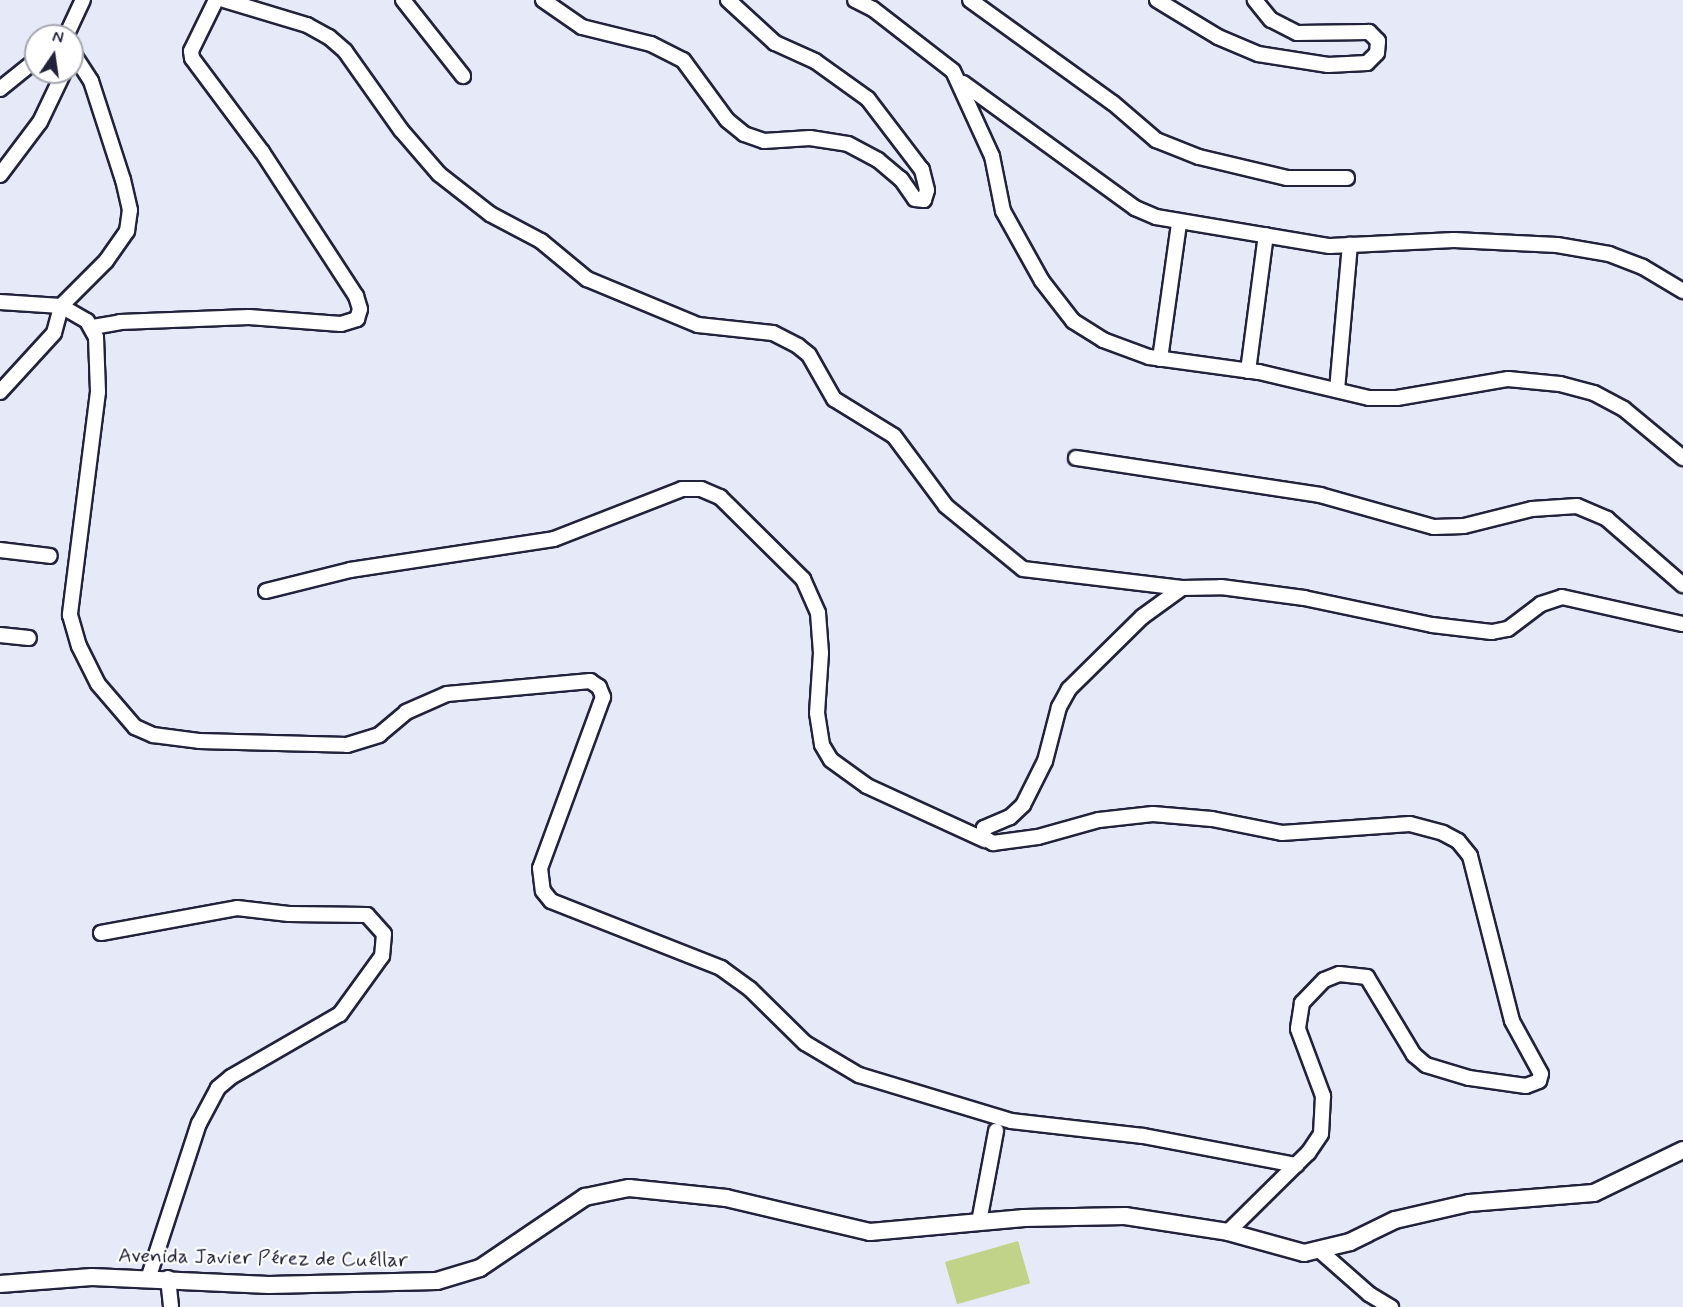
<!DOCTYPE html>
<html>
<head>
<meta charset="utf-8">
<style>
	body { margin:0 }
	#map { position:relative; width:1683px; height:1307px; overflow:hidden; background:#e5e9f8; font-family:Mynerve,sans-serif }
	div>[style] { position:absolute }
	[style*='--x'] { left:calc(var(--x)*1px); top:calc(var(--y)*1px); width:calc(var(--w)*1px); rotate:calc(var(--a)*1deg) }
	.green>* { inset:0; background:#c0d388; transform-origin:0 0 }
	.roads { filter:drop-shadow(2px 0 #22223b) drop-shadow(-2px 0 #22223b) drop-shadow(0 2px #22223b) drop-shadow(0 -2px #22223b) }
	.minor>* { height:14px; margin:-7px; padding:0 7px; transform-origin:7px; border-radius:7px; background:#fff }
	.tertiary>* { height:16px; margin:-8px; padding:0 8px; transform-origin:8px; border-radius:8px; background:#fff }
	span { translate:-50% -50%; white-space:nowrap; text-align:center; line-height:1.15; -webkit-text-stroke:4.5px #fff; paint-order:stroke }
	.street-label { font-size:21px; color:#22223b }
	.north { position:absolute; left:24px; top:24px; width:60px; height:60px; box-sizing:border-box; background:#fff; border:2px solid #a7a7b1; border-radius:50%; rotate:13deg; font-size:16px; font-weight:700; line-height:24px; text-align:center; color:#22223b }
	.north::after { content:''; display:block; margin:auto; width:21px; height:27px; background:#22223b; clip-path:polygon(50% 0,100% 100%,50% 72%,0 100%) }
</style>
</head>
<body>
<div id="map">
	<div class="green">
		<div style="left:1018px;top:1241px;width:44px;height:76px;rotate:74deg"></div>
	</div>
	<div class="roads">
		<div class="minor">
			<div style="--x:224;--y:0;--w:87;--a:16.8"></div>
			<div style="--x:307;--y:25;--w:25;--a:29"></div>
			<div style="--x:329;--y:37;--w:21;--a:41"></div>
			<div style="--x:345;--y:51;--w:97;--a:54.7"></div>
			<div style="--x:401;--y:130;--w:58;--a:49.2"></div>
			<div style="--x:439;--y:174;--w:65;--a:38.1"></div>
			<div style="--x:490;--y:214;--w:58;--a:27.9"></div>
			<div style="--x:541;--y:241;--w:60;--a:39.6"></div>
			<div style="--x:587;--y:279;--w:120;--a:22.5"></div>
			<div style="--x:698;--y:325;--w:75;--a:6.1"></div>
			<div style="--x:773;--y:333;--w:28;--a:27"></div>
			<div style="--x:798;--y:346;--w:14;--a:39"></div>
			<div style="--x:809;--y:355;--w:51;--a:60.4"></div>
			<div style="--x:834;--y:399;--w:70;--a:31.7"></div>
			<div style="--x:894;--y:436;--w:87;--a:53.4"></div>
			<div style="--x:946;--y:506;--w:99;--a:39.3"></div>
			<div style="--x:1023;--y:569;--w:160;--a:6.8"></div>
			<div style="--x:1182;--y:588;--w:39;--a:-1"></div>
			<div style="--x:1221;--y:587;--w:84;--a:7.5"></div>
			<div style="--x:1304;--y:598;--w:131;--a:11.9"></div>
			<div style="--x:1432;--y:625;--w:60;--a:6.7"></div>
			<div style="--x:1492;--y:632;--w:16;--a:-11"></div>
			<div style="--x:1508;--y:629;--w:41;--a:-37.1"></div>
			<div style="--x:1541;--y:604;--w:22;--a:-18"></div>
			<div style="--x:1562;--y:597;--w:124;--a:12.6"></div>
			<div style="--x:403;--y:0;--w:97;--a:51.7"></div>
			<div style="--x:543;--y:0;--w:47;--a:34.7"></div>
			<div style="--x:582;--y:27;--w:71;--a:13.8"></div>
			<div style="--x:651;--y:44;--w:36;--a:27"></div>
			<div style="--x:683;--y:60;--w:74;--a:53.7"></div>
			<div style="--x:727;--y:120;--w:22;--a:39"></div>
			<div style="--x:744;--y:134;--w:21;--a:19"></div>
			<div style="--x:764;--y:141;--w:46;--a:-3.7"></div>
			<div style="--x:810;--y:138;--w:38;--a:9"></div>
			<div style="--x:848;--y:144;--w:34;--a:28"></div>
			<div style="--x:878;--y:160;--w:30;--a:40"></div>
			<div style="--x:901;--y:179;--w:24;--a:55"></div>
			<div style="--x:915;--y:199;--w:9;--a:6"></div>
			<div style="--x:924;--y:200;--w:10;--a:-73"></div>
			<div style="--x:927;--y:190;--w:21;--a:-104"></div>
			<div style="--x:922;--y:170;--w:89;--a:-127.3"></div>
			<div style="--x:868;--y:99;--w:65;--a:-144.4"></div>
			<div style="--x:815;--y:61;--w:44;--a:-155.8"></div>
			<div style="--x:775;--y:43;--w:64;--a:-137.5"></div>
			<div style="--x:855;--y:0;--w:20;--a:27"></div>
			<div style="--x:873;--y:9;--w:101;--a:37.8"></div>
			<div style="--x:953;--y:71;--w:94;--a:65.4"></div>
			<div style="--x:992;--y:156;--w:56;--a:78.7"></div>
			<div style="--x:1003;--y:211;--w:80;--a:60.9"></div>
			<div style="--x:1042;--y:281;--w:51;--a:52.2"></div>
			<div style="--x:1073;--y:321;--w:36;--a:32"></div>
			<div style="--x:1103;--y:340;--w:49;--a:20.3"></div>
			<div style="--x:1149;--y:357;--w:111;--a:7.8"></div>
			<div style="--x:1259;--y:372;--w:113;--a:13.3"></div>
			<div style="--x:1369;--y:398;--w:28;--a:0"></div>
			<div style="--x:1397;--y:398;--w:113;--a:-9.7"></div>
			<div style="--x:1508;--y:379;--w:52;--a:5.5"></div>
			<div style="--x:1560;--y:384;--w:35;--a:15"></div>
			<div style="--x:1594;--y:393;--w:34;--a:28"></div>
			<div style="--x:1624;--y:409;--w:77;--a:39.7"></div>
			<div style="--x:970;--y:0;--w:176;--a:35.8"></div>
			<div style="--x:1113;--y:103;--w:57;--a:40.7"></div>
			<div style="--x:1156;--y:140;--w:46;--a:21.6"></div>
			<div style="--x:1199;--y:157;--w:90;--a:13.4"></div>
			<div style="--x:1287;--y:178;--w:60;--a:0"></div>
			<div style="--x:1157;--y:0;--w:71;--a:31.2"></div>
			<div style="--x:1218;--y:37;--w:43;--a:23"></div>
			<div style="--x:1258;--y:54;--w:71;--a:8.9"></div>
			<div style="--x:1328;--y:65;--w:39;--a:-3"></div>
			<div style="--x:1367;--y:63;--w:14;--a:-45"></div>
			<div style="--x:1377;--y:53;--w:12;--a:-85"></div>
			<div style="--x:1378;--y:41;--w:13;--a:-135"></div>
			<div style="--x:1369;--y:32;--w:72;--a:179.2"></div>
			<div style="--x:1297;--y:33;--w:29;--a:-153"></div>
			<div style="--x:1271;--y:20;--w:26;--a:-129"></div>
			<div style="--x:66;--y:36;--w:40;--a:-65"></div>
			<div style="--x:963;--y:83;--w:213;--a:36"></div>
			<div style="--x:1135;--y:208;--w:23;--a:23"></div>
			<div style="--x:1156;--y:217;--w:176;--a:9.5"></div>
			<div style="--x:1330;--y:246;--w:124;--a:-2.8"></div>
			<div style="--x:1454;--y:240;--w:103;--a:2.8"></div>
			<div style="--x:1557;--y:245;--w:53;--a:9.8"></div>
			<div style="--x:1609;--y:254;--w:36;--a:21"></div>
			<div style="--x:1643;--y:267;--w:47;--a:31"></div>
			<div style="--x:0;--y:89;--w:46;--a:-38.9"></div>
			<div style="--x:0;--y:175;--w:66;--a:-53"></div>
			<div style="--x:40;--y:122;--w:55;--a:-64.4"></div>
			<div style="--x:0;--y:302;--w:61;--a:3.8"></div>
			<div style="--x:61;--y:306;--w:30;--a:30"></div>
			<div style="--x:87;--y:321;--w:18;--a:61"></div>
			<div style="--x:96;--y:337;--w:55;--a:87.9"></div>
			<div style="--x:98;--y:392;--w:225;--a:97.2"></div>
			<div style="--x:70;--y:615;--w:32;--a:74"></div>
			<div style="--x:79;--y:646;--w:42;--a:63.4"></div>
			<div style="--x:98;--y:684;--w:57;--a:49.3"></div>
			<div style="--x:135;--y:727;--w:20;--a:24"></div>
			<div style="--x:153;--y:735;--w:46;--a:7.4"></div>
			<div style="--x:199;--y:741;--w:148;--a:1.5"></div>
			<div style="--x:347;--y:745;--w:34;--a:-17"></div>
			<div style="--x:379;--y:735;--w:35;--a:-40"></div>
			<div style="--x:406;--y:712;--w:45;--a:-23.7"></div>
			<div style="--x:447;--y:694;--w:144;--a:-5.2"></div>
			<div style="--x:590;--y:681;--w:11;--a:34"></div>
			<div style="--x:599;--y:687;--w:11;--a:68"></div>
			<div style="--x:603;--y:697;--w:182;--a:110.2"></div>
			<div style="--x:540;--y:868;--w:23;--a:83"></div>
			<div style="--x:543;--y:891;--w:13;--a:51"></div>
			<div style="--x:551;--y:901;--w:183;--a:21.5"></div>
			<div style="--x:721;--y:968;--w:36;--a:36"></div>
			<div style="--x:750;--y:989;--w:77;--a:44.5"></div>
			<div style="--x:805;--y:1043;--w:63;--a:30.7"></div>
			<div style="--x:859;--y:1075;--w:159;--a:16.8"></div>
			<div style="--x:1011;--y:1121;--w:133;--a:6.5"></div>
			<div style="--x:1143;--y:1136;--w:156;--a:10.7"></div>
			<div style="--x:93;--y:327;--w:27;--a:-10"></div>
			<div style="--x:120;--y:322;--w:129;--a:-2.2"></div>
			<div style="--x:249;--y:317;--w:92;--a:4.4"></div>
			<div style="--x:341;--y:324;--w:17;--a:-17"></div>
			<div style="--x:357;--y:319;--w:10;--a:-73"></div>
			<div style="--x:360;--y:309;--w:14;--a:-107"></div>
			<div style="--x:356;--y:296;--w:172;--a:-123.1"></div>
			<div style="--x:262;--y:152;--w:117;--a:-126.7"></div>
			<div style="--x:192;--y:58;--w:7;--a:-98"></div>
			<div style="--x:191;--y:51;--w:57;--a:-63.9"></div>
			<div style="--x:1160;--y:359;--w:137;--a:-82"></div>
			<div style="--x:1248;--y:371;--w:137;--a:-82.5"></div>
			<div style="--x:1337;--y:390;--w:146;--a:-84.9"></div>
			<div style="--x:0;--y:392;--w:80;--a:-47.5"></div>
			<div style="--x:54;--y:333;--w:28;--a:-75"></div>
			<div style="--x:61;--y:306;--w:64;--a:-45"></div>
			<div style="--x:106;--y:261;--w:37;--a:-55"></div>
			<div style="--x:127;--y:231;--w:21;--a:-82"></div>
			<div style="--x:130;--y:210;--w:31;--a:-103"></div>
			<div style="--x:123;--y:180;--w:104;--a:-107.9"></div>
			<div style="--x:91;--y:81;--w:35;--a:-123"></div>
			<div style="--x:1076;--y:458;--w:247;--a:8.6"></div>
			<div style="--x:1320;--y:495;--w:118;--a:15.7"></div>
			<div style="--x:1434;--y:527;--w:30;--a:-2"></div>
			<div style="--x:1464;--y:526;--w:70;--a:-14"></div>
			<div style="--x:1532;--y:509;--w:45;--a:-3.8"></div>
			<div style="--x:1577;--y:506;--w:33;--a:23"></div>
			<div style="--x:1607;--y:519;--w:101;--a:41"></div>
			<div style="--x:0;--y:550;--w:50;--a:6.8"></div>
			<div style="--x:1182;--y:588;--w:49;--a:144.1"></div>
			<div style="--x:1142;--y:617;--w:103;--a:135.4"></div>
			<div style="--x:1069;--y:689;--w:21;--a:119"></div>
			<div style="--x:1059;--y:707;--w:56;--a:104.5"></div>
			<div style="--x:1045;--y:761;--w:49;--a:116.6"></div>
			<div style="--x:1023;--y:805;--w:18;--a:137"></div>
			<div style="--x:1010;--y:817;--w:28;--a:157"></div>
			<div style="--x:984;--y:828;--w:9;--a:96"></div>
			<div style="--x:983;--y:837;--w:12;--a:31"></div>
			<div style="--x:993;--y:843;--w:45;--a:-7.6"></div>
			<div style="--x:1038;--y:837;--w:63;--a:-15.6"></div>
			<div style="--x:1099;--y:820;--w:54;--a:-6.3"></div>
			<div style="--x:1153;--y:814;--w:59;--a:4.8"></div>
			<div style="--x:1212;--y:819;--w:71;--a:11.3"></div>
			<div style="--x:1282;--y:833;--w:128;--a:-4"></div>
			<div style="--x:1410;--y:824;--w:34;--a:15"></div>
			<div style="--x:1443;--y:833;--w:17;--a:28"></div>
			<div style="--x:1458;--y:841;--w:19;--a:51"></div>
			<div style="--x:1470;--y:856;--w:170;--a:75.7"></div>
			<div style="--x:1512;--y:1021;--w:60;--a:61.3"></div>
			<div style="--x:1541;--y:1074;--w:7;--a:106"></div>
			<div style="--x:1539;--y:1081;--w:14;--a:159"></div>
			<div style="--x:1526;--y:1086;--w:58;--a:-172"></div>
			<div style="--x:1469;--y:1078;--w:45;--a:-163.2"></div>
			<div style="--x:1426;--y:1065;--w:16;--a:-140"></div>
			<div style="--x:1414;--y:1055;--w:91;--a:-121.1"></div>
			<div style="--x:1367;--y:977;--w:28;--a:-174"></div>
			<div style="--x:1339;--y:974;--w:16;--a:158"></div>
			<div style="--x:1324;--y:980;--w:32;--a:134"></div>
			<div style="--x:1302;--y:1003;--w:26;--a:99"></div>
			<div style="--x:1298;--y:1029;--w:72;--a:69.5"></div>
			<div style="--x:1323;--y:1096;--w:38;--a:93"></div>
			<div style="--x:1321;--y:1134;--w:23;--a:124"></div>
			<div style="--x:1308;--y:1153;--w:112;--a:135.4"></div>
			<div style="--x:266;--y:591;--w:87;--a:-14"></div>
			<div style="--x:350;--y:570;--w:206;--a:-8.6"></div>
			<div style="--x:554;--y:539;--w:137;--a:-21.3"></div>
			<div style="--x:682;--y:489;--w:19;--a:0"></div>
			<div style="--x:701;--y:489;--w:21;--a:23"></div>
			<div style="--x:720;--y:497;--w:117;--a:44.7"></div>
			<div style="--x:803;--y:579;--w:37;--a:66"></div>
			<div style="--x:818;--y:613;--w:40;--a:85.7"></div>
			<div style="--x:821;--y:653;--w:60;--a:93.8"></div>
			<div style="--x:817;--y:713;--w:32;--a:81"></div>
			<div style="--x:822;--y:745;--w:17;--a:59"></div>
			<div style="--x:831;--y:760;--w:44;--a:35.8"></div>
			<div style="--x:867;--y:786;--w:130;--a:24.6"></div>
			<div style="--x:0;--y:635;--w:29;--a:6"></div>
			<div style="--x:101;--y:933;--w:138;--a:-10.4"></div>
			<div style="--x:237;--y:908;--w:52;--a:6.6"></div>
			<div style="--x:289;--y:914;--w:78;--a:0.7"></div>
			<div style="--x:367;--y:915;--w:25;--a:48"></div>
			<div style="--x:384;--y:934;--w:22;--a:95"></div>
			<div style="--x:382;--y:956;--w:72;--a:125.9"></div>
			<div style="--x:340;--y:1014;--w:126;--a:150"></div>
			<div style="--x:231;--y:1077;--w:17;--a:140"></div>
			<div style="--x:218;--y:1088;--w:40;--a:118"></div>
			<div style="--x:199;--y:1123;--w:164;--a:108.1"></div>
			<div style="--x:979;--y:1222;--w:93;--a:-79.4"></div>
			<div style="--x:1319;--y:1250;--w:67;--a:41.3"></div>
			<div style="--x:1369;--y:1294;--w:26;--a:31"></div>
			<div style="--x:168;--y:1278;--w:29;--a:84"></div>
		</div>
		<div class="tertiary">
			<div style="--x:0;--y:1284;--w:92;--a:-4.4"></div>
			<div style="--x:92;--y:1277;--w:177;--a:2.6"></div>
			<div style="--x:269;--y:1285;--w:168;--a:-1.4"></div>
			<div style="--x:437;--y:1281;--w:45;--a:-16.8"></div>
			<div style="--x:480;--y:1268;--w:127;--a:-34.1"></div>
			<div style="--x:585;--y:1197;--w:45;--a:-11.6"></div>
			<div style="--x:629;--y:1188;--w:98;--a:5.9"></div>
			<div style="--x:726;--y:1198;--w:148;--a:13.3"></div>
			<div style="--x:870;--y:1232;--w:155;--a:-5.2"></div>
			<div style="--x:1024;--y:1218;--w:101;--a:-1.1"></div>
			<div style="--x:1125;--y:1216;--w:104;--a:8.8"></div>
			<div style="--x:1228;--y:1232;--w:79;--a:15.4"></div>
			<div style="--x:1304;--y:1253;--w:47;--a:-13.4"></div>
			<div style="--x:1350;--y:1242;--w:50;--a:-26.1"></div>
			<div style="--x:1395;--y:1220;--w:76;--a:-12.9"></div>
			<div style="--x:1469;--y:1203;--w:125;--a:-4.6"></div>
			<div style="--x:1594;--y:1193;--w:99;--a:-25.8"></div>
		</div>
	</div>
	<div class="street-label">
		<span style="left:263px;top:1258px;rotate:1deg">Avenida Javier Pérez de Cuéllar</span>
	</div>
	<div class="north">N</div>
</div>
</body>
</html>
